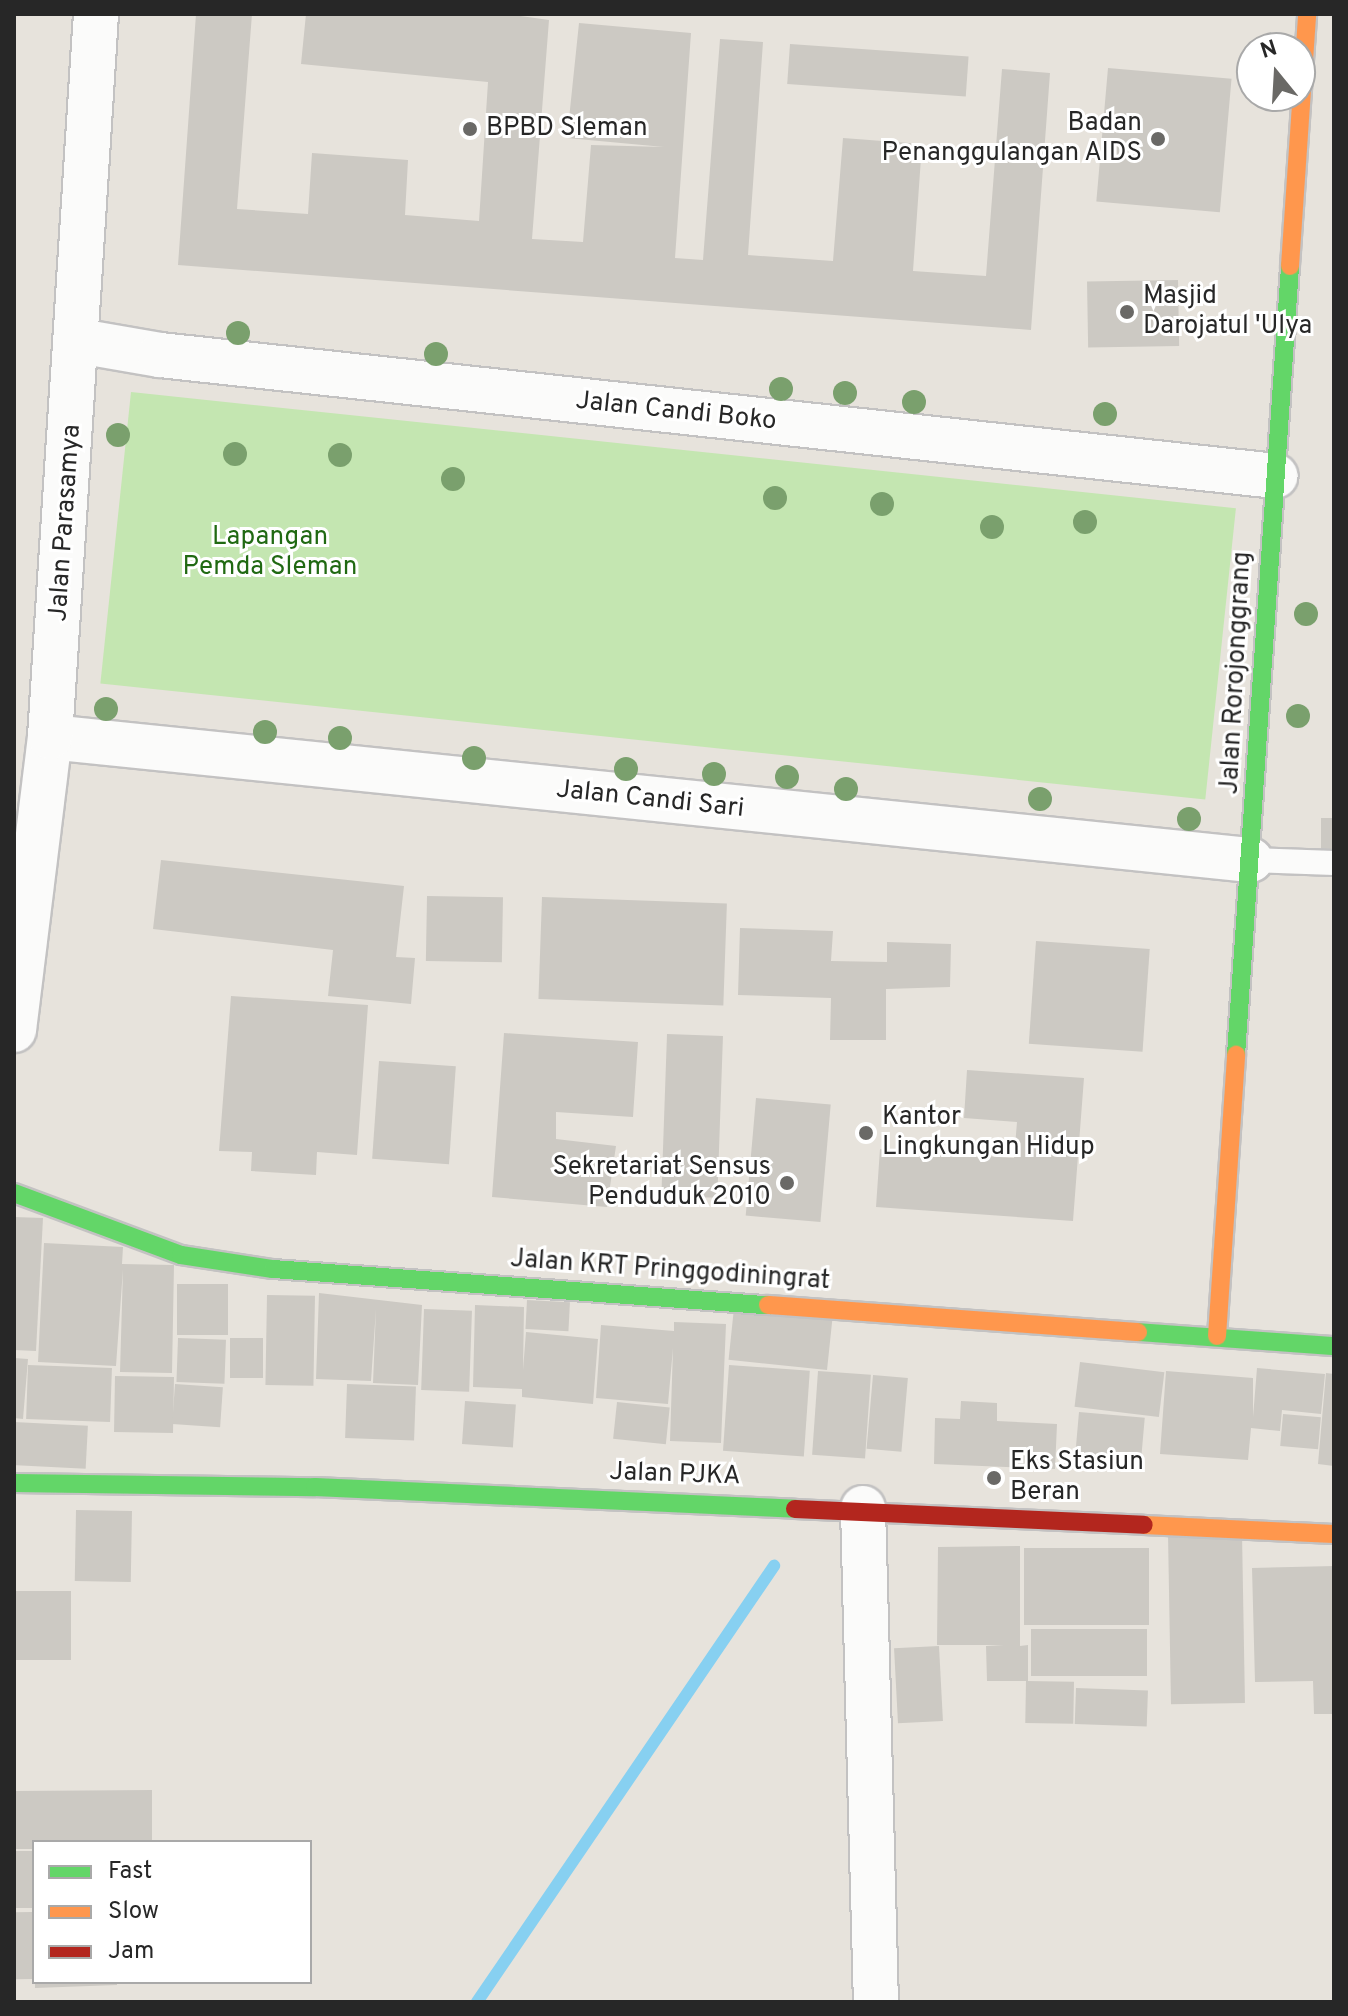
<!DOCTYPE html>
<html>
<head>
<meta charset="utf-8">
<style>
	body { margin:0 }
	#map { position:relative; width:1348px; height:2016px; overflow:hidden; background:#e7e3dc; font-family:Overpass,sans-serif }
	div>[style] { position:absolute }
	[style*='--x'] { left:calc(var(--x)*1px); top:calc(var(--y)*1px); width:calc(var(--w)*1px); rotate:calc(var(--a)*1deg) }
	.green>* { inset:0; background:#c4e6b1; transform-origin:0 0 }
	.stream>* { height:12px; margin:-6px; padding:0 6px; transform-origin:6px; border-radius:6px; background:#87d0f1 }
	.building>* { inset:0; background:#ccc9c3; transform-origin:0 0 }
	.roads { filter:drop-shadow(2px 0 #c3c2c2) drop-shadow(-2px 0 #c3c2c2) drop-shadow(0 2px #c3c2c2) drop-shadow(0 -2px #c3c2c2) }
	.lane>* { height:24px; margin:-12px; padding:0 12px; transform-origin:12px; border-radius:12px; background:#fbfbfa }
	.street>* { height:44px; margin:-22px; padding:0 22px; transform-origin:22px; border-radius:22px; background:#fbfbfa }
	.fast>* { height:18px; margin:-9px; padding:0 9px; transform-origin:9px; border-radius:9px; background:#63d668 }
	.slow>* { height:18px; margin:-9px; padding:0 9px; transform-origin:9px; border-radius:9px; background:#ff974d }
	.jam>* { height:18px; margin:-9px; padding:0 9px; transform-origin:9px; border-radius:9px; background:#b3261e }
	.trees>* { width:24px; height:24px; margin:-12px; border-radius:50%; background:#7aa06d }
	.dots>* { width:22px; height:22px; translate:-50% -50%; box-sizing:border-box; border:4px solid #fff; border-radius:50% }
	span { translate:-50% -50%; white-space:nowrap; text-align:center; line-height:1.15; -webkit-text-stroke:6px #fff; paint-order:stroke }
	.poi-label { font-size:26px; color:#272727 }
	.right { translate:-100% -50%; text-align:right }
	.left { translate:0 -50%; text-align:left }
	.street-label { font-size:26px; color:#272727 }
	.park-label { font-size:26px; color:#206912 }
	.frame { position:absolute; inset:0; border:16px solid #272727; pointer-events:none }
	.legend { position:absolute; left:32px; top:1840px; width:280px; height:144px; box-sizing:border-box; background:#fff; border:2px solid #a9a9a9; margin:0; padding:10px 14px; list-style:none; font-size:24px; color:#272727 }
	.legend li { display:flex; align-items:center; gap:16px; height:40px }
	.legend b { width:40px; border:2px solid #a9a9a9 }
	.north { position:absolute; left:1236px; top:32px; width:80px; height:80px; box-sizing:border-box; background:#fff; border:2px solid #a9a9a9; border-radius:50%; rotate:342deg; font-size:22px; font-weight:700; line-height:32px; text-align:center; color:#272727 }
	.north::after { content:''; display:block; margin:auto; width:28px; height:36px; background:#6a6966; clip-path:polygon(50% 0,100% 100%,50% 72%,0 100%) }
</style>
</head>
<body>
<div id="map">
	<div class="green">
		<div style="left:131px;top:392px;width:1111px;height:293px;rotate:6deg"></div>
	</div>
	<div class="stream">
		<div style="--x:477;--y:2002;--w:528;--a:-55.74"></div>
	</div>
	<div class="building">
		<div style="clip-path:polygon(196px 14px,252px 14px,237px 209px,308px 214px,312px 153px,408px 160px,405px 215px,479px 221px,488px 82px,301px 64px,306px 14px,506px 14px,549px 20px,532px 239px,583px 242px,591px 145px,664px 147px,567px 138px,579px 23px,691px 33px,675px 258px,703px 260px,720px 39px,763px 42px,748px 255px,833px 261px,843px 138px,922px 144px,913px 271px,986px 276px,1002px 69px,1050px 73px,1031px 330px,178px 265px)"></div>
		<div style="left:790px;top:44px;width:179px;height:40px;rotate:4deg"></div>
		<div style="left:1108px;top:68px;width:124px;height:134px;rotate:5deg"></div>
		<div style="left:1178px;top:280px;width:66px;height:91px;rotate:89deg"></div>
		<div style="left:1321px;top:818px;width:13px;height:34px"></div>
		<div style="clip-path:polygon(161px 860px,404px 886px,396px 957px,415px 958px,411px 1004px,328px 996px,333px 950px,153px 929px)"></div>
		<div style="left:427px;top:896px;width:76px;height:65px;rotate:1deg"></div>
		<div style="left:542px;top:897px;width:185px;height:102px;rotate:2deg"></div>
		<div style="clip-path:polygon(740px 928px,833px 931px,831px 961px,887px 962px,887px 942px,951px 944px,950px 987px,886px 989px,886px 1040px,830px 1040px,831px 998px,738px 995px)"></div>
		<div style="left:1036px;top:941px;width:114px;height:103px;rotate:4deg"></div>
		<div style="clip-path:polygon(231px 996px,368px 1005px,357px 1155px,317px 1152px,316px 1175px,251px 1171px,252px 1152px,219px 1151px)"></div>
		<div style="clip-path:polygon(504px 1033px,638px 1042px,633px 1117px,556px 1112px,556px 1139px,616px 1146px,607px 1207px,492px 1197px)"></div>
		<div style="left:667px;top:1034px;width:56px;height:162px;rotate:2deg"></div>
		<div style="left:379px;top:1061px;width:77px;height:98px;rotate:4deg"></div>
		<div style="clip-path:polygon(967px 1070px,1084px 1078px,1073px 1221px,876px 1207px,880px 1149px,1014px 1158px,1017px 1122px,964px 1118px)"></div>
		<div style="left:756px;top:1098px;width:75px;height:118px;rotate:5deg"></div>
		<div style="clip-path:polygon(14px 1217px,43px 1218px,36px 1351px,14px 1350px)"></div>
		<div style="clip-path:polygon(44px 1243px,123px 1247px,122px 1264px,174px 1265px,172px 1373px,120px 1372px,123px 1269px,116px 1366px,38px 1362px)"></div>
		<div style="left:177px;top:1284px;width:51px;height:51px"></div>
		<div style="clip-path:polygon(319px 1293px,422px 1305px,418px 1385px,373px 1383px,376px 1309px,371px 1381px,316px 1379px)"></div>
		<div style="left:267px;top:1295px;width:48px;height:90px;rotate:1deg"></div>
		<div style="left:527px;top:1300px;width:43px;height:29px;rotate:3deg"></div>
		<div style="clip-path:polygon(475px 1305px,524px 1307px,523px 1370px,526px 1332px,598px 1339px,593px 1404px,522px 1397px,522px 1389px,473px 1387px)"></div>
		<div style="left:734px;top:1308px;width:99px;height:52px;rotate:6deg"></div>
		<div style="left:424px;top:1309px;width:48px;height:81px;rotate:2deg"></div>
		<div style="clip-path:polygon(674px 1322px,726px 1324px,721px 1443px,670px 1441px,673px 1348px,668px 1404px,596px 1398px,601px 1325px,674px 1331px)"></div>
		<div style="left:178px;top:1338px;width:48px;height:44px;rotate:2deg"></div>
		<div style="left:230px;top:1338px;width:33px;height:40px"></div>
		<div style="clip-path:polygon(14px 1358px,28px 1359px,23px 1419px,14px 1418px)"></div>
		<div style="left:1080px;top:1362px;width:85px;height:45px;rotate:7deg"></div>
		<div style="left:28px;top:1365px;width:84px;height:54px;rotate:2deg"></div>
		<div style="left:729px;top:1365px;width:81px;height:86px;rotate:4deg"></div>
		<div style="clip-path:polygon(1257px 1368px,1325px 1374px,1321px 1414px,1282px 1410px,1280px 1431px,1251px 1428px,1248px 1460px,1160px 1454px,1166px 1371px,1253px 1378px,1253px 1417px)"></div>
		<div style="left:818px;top:1371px;width:53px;height:84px;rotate:4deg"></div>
		<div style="clip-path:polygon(1326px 1373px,1334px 1374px,1334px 1466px,1318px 1464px)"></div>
		<div style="left:873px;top:1375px;width:35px;height:74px;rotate:5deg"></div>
		<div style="left:115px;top:1376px;width:59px;height:56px;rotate:1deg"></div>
		<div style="left:175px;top:1384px;width:48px;height:40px;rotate:4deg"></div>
		<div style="left:347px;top:1384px;width:69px;height:54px;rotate:2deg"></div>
		<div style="left:465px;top:1401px;width:51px;height:43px;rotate:4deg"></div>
		<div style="clip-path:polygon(961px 1401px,997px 1403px,997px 1421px,1057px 1424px,1055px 1469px,934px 1464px,935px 1418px,960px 1419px)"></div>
		<div style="left:617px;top:1402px;width:53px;height:37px;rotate:6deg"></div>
		<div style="left:1079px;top:1412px;width:66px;height:41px;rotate:5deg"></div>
		<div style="left:1283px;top:1414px;width:38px;height:32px;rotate:5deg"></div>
		<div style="left:14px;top:1422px;width:74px;height:43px;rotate:3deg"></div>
		<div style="left:76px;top:1510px;width:56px;height:71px;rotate:1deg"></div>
		<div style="left:1242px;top:1533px;width:170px;height:74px;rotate:89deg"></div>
		<div style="clip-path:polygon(1020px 1546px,1020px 1646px,1028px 1645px,1028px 1681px,987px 1681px,986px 1646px,1004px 1645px,937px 1645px,938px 1547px)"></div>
		<div style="left:1024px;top:1548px;width:125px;height:77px"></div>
		<div style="clip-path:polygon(1334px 1566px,1334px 1714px,1314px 1714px,1313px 1681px,1255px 1682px,1252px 1568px)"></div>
		<div style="left:14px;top:1591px;width:57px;height:69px"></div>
		<div style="left:1147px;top:1629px;width:47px;height:116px;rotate:90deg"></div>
		<div style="left:939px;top:1646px;width:75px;height:45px;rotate:87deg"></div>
		<div style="left:1026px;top:1681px;width:48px;height:42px;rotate:1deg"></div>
		<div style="left:1076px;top:1688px;width:72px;height:36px;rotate:2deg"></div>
		<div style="clip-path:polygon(152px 1790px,152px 1842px,34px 1842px,34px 1849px,16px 1849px,16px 1791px)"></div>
		<div style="left:34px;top:1851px;width:57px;height:20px;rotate:90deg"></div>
		<div style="left:32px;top:1912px;width:67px;height:18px;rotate:89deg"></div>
		<div style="clip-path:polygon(35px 1982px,117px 1982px,117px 1985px,35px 1988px)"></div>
	</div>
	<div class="roads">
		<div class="lane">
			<div style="--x:1251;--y:860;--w:83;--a:2.1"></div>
		</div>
		<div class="street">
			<div style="--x:79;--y:341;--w:82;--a:9.8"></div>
			<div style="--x:160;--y:355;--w:1122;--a:6.19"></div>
			<div style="--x:50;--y:737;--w:1207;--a:5.85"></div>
			<div style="--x:14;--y:1030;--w:295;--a:-83"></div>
			<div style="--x:50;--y:737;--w:724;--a:-86.36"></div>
			<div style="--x:863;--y:1508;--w:494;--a:88.5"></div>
		</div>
		<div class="fast">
			<div style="--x:1236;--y:1055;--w:791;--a:-86.08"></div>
			<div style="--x:14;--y:1193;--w:178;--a:20.4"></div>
			<div style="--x:181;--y:1255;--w:93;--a:8.7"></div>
			<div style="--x:273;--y:1269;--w:496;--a:4.2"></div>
			<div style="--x:1138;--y:1332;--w:196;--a:4.1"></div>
			<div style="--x:14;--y:1483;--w:301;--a:0.8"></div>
			<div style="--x:315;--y:1487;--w:481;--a:2.6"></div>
		</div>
		<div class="slow">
			<div style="--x:1290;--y:266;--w:253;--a:-86.1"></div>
			<div style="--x:768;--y:1305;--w:371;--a:4.2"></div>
			<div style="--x:1217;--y:1336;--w:282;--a:-86.1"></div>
			<div style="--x:1144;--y:1525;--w:190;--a:2.7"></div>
		</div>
		<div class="jam">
			<div style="--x:795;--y:1509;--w:349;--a:2.6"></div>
		</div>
	</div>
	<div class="trees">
		<div style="left:238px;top:333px"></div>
		<div style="left:436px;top:354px"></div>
		<div style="left:781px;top:389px"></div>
		<div style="left:845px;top:393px"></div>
		<div style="left:914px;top:402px"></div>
		<div style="left:1105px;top:414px"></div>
		<div style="left:118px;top:435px"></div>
		<div style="left:235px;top:454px"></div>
		<div style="left:340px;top:455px"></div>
		<div style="left:453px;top:479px"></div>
		<div style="left:775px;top:498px"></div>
		<div style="left:882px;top:504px"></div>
		<div style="left:1085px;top:522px"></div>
		<div style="left:992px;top:527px"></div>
		<div style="left:1306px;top:614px"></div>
		<div style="left:106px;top:709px"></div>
		<div style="left:1298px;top:716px"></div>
		<div style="left:265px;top:732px"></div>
		<div style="left:340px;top:738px"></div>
		<div style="left:474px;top:758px"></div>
		<div style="left:626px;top:769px"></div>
		<div style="left:714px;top:774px"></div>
		<div style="left:787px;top:777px"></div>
		<div style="left:846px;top:789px"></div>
		<div style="left:1040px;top:799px"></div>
		<div style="left:1189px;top:819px"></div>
	</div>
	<div class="dots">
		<div style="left:470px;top:129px;background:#6a6966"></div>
		<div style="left:1158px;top:139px;background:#6a6966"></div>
		<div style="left:1127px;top:312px;background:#6a6966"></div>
		<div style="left:866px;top:1133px;background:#6a6966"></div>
		<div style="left:787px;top:1183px;background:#6a6966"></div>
		<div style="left:994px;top:1478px;background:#6a6966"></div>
	</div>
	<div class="poi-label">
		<span class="right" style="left:1142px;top:139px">Badan<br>Penanggulangan AIDS</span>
		<span class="left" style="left:486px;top:129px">BPBD Sleman</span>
		<span class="left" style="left:1143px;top:312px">Masjid<br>Darojatul 'Ulya</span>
		<span class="left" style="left:882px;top:1133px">Kantor<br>Lingkungan Hidup</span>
		<span class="right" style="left:771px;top:1183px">Sekretariat Sensus<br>Penduduk 2010</span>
		<span class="left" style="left:1010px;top:1478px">Eks Stasiun<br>Beran</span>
	</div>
	<div class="street-label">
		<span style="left:676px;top:412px;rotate:6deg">Jalan Candi Boko</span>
		<span style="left:66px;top:523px;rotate:-86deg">Jalan Parasamya</span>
		<span style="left:1237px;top:673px;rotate:-87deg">Jalan Rorojonggrang</span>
		<span style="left:650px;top:800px;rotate:6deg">Jalan Candi Sari</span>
		<span style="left:670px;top:1271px;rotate:4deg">Jalan KRT Pringgodiningrat</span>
		<span style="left:675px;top:1475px;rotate:2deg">Jalan PJKA</span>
	</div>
	<div class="park-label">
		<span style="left:270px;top:553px">Lapangan<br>Pemda Sleman</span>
	</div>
	<div class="frame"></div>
	<ul class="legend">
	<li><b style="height:10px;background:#63d668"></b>Fast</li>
	<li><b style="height:10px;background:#ff974d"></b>Slow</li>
	<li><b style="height:10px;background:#b3261e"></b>Jam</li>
	</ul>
	<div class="north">N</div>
</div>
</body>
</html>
